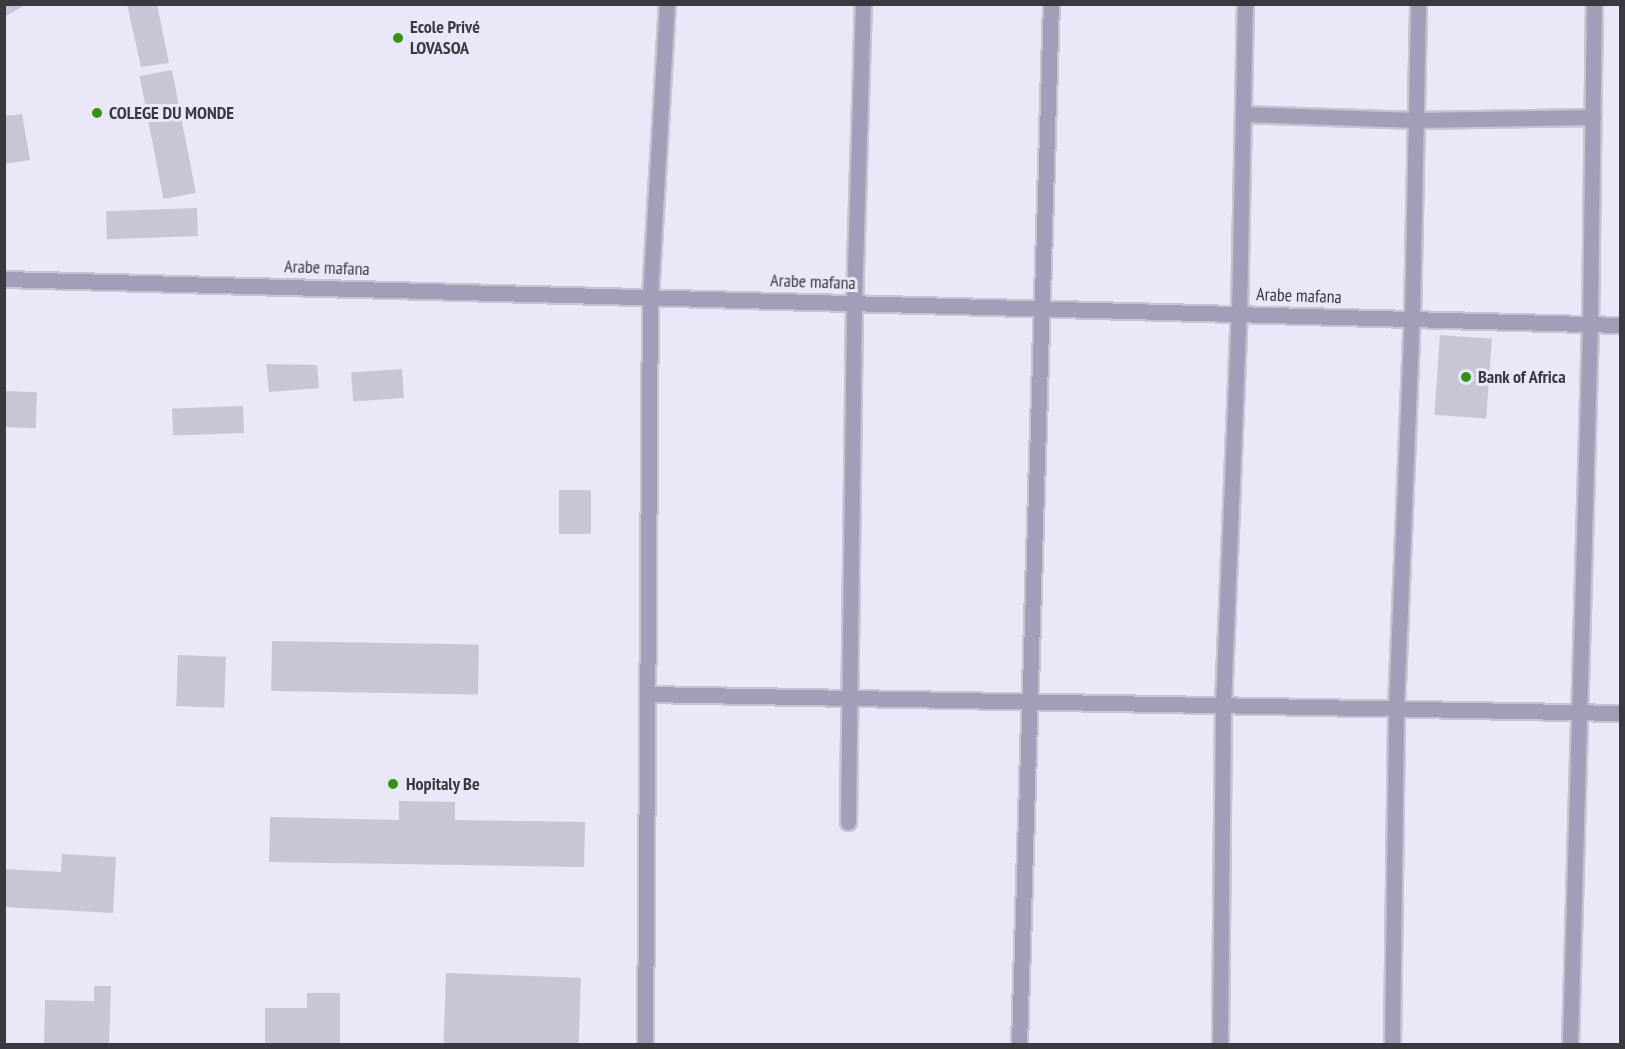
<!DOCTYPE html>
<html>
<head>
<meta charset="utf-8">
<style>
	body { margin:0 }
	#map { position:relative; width:1625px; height:1049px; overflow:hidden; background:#e9e7f8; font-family:"PT Sans Narrow",sans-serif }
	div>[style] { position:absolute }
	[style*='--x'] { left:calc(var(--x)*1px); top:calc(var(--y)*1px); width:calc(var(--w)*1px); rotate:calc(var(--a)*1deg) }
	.building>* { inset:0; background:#c8c6d6; transform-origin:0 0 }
	.roads { filter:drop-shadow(2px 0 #c6c4d3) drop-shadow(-2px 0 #c6c4d3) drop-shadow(0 2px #c6c4d3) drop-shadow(0 -2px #c6c4d3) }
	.minor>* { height:15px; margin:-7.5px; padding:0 7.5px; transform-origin:7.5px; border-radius:7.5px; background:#a19eb8 }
	.dots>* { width:16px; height:16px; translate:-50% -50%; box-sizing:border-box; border:3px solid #e9e7f8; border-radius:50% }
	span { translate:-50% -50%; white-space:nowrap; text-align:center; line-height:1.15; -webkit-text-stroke:6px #e9e7f8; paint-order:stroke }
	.poi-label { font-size:18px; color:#3a3940; font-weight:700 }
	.left { translate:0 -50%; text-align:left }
	.street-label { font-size:18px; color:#3a3940 }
	.frame { position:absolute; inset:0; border:6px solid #3a3940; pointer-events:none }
</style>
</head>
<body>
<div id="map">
	<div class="building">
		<div style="clip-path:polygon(4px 4px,27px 4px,4px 17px)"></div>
		<div style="clip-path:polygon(127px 4px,157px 4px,169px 63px,141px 67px)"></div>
		<div style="left:172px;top:70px;width:125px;height:33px;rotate:79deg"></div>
		<div style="clip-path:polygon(22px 114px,30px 160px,4px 164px,4px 116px)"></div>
		<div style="left:197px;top:208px;width:28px;height:91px;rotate:88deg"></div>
		<div style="left:1440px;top:335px;width:52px;height:80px;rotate:4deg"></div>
		<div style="clip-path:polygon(266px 364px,317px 365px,319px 388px,269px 392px)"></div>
		<div style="left:402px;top:369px;width:29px;height:51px;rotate:86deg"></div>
		<div style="left:4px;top:391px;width:33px;height:36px;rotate:2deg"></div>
		<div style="left:243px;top:406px;width:27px;height:71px;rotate:88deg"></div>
		<div style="left:559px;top:490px;width:32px;height:44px"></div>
		<div style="left:272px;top:641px;width:207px;height:50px;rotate:1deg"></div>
		<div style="left:178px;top:655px;width:48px;height:51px;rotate:2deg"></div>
		<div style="clip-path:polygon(399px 801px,455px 802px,455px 820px,585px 822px,584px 867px,269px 862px,270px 817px,399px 820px)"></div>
		<div style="clip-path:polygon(62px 854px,116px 857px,113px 913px,4px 907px,4px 869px,61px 872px)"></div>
		<div style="left:446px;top:973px;width:135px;height:71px;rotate:2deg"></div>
		<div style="clip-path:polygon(94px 986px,111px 986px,109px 1044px,44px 1044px,45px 1000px,94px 1001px)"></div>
		<div style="clip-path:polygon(307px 993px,340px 993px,340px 1044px,265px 1044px,265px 1008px,307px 1008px)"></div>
	</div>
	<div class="roads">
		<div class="minor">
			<div style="--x:1243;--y:114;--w:172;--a:2"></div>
			<div style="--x:1415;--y:120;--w:178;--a:-1"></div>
			<div style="--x:4;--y:279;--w:1617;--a:1.63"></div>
			<div style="--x:647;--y:694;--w:973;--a:1.12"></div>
			<div style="--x:848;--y:822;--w:519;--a:-89.34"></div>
			<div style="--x:854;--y:303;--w:299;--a:-88.3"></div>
			<div style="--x:645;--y:1044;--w:747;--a:-89.62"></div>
			<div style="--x:650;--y:297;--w:293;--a:-86.7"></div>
			<div style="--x:1019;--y:1044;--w:1040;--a:-88.24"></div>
			<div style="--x:1220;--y:1044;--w:339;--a:-89.5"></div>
			<div style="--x:1223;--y:705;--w:391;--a:-87.7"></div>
			<div style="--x:1239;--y:314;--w:310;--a:-88.9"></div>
			<div style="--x:1392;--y:1044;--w:335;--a:-89.3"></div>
			<div style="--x:1396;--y:709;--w:390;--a:-87.7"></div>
			<div style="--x:1412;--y:319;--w:315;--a:-88.9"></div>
			<div style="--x:1570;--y:1044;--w:720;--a:-88.41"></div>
			<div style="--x:1590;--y:324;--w:320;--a:-89.3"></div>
		</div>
	</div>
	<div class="dots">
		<div style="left:398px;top:38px;background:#329415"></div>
		<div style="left:97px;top:113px;background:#329415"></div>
		<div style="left:1466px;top:377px;background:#329415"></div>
		<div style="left:393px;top:784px;background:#329415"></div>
	</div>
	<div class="poi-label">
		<span class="left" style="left:410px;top:38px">Ecole Privé<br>LOVASOA</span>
		<span class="left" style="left:109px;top:113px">COLEGE DU MONDE</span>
		<span class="left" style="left:1478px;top:377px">Bank of Africa</span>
		<span class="left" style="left:406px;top:784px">Hopitaly Be</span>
	</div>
	<div class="street-label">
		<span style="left:327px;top:268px;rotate:2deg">Arabe mafana</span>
		<span style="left:813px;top:282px;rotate:2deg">Arabe mafana</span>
		<span style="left:1299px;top:296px;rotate:2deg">Arabe mafana</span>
	</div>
	<div class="frame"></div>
</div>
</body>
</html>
